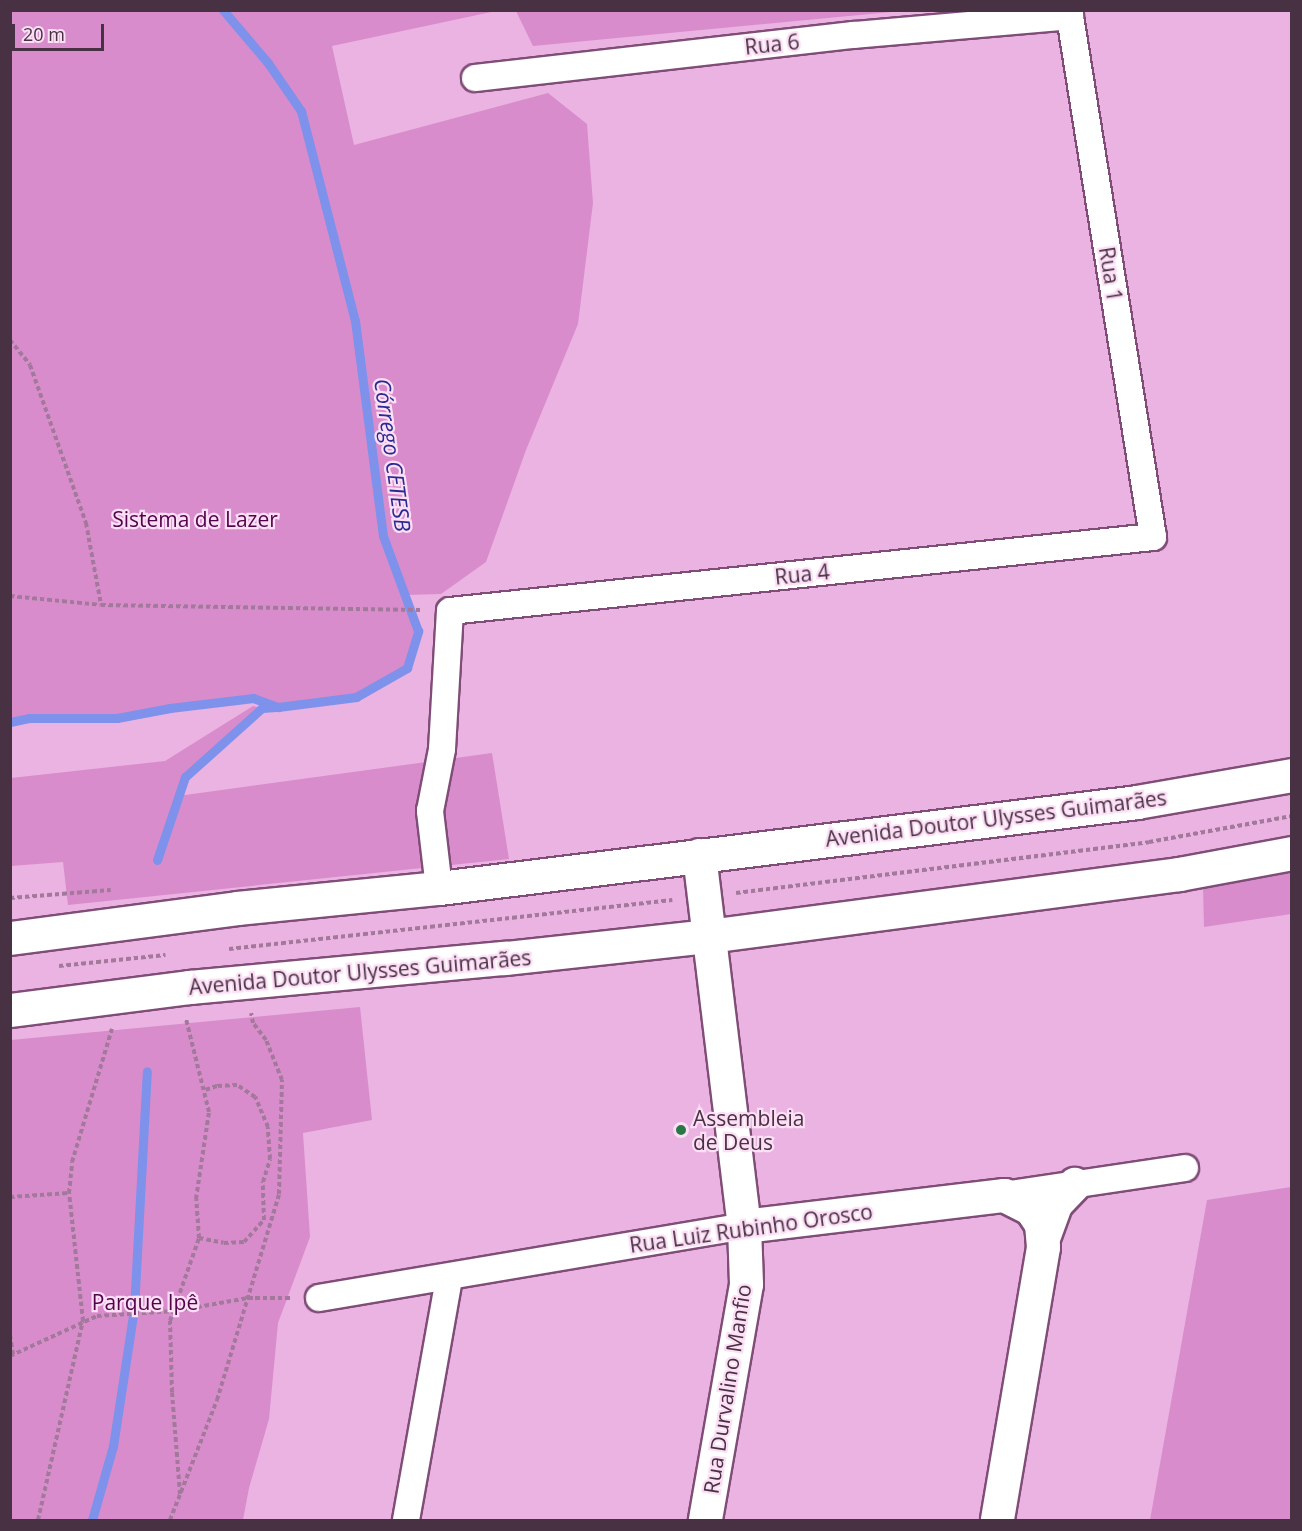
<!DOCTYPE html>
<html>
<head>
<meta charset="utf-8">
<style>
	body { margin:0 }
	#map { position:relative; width:1302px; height:1531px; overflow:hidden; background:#ebb3e1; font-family:"Open Sans",sans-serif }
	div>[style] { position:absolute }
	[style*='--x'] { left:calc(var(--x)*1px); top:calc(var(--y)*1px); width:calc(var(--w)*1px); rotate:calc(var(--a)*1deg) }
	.green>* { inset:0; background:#d98ccc }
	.stream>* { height:9px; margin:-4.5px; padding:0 4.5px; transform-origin:4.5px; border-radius:4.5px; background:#7e91eb }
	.path>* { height:4px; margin-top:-2px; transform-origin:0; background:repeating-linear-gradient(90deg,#a2799a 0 4.5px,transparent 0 7.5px) }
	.roads { filter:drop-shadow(2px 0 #7f4d77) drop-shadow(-2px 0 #7f4d77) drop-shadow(0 2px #7f4d77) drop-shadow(0 -2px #7f4d77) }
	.minor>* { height:26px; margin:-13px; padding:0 13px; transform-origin:13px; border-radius:13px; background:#fff }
	.tertiary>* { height:33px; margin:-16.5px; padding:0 16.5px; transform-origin:16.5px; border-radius:16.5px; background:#fff }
	.secondary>* { height:33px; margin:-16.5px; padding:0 16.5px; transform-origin:16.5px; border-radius:16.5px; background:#fff }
	.dots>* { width:16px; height:16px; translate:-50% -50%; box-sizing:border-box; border:3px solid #fcdef5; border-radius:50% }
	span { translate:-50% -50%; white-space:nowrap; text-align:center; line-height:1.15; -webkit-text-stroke:4.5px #fcdef5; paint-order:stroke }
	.street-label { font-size:21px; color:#483143 }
	.park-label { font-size:21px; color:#51044a }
	.poi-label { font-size:21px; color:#483143 }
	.left { translate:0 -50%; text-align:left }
	.water-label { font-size:22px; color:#272b91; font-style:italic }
	.frame { position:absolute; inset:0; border:12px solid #483143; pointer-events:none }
	.scale { position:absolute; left:12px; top:24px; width:92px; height:27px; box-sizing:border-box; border:3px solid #483143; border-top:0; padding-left:8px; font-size:18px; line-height:21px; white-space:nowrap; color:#483143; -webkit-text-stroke:4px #fcdef5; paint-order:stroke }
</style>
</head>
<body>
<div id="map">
	<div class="green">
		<div style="clip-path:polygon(10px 11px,496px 11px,332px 46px,354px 145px,548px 93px,587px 124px,593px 203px,578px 324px,526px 450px,486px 562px,441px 594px,406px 595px,418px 631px,407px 668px,356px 697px,278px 707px,253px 698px,170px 708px,117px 718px,29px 718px,11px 722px)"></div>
		<div style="clip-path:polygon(516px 11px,902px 11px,533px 46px)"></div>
		<div style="clip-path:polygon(253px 706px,262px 708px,185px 777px,178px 796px,492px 753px,509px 859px,68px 905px,63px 862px,11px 866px,11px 778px,165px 761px)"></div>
		<div style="clip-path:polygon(1291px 866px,1291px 914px,1204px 927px,1203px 886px)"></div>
		<div style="clip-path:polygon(360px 1007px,372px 1120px,303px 1133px,310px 1237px,278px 1323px,269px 1419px,249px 1488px,243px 1520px,11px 1520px,11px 1040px)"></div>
		<div style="clip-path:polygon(1291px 1187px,1291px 1520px,1150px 1520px,1207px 1200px)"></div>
	</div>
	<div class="stream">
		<div style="--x:10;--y:722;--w:19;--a:-12"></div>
		<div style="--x:29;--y:718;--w:88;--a:0"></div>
		<div style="--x:117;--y:718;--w:54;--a:-10.7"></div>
		<div style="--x:170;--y:708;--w:84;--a:-6.9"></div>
		<div style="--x:253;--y:698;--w:27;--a:20"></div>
		<div style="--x:278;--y:707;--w:79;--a:-7.3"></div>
		<div style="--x:356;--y:697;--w:59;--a:-29.6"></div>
		<div style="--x:407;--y:668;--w:39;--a:-73"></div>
		<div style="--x:418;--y:631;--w:101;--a:-110.2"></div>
		<div style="--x:383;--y:536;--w:217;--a:-97.4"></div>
		<div style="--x:355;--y:321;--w:217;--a:-104.4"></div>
		<div style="--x:301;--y:111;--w:58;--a:-124.5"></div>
		<div style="--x:268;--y:63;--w:70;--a:-130.3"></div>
		<div style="--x:157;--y:860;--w:88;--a:-71.4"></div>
		<div style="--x:185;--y:777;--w:103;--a:-41.9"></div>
		<div style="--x:262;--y:708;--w:14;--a:-4"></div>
		<div style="--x:92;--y:1520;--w:77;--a:-74.2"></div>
		<div style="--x:113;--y:1446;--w:139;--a:-81.3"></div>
		<div style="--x:134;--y:1309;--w:238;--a:-86.9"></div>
	</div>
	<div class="path">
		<div style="--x:10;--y:340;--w:32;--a:51"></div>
		<div style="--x:30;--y:365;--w:168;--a:70.5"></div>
		<div style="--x:86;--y:523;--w:83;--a:79.6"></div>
		<div style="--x:10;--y:596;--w:91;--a:5.6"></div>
		<div style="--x:101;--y:605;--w:321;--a:0.9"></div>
		<div style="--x:736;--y:893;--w:416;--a:-7"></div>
		<div style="--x:1149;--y:842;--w:145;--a:-10.3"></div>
		<div style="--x:10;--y:898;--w:101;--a:-4.5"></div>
		<div style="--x:229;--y:949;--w:446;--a:-6.3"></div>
		<div style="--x:59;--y:966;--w:107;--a:-5.9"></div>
		<div style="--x:10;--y:1197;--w:59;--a:-3.9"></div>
		<div style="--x:199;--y:1238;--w:25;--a:11"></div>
		<div style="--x:224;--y:1243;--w:20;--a:-3"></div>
		<div style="--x:244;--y:1242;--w:30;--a:-48"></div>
		<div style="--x:264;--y:1220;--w:38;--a:-92"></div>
		<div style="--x:263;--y:1182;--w:24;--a:-73"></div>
		<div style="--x:270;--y:1159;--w:32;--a:-94"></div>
		<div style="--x:268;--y:1127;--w:33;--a:-113"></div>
		<div style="--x:255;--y:1097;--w:22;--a:-146"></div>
		<div style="--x:237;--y:1085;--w:20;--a:177"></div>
		<div style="--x:217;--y:1086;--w:13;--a:162"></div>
		<div style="--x:10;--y:1335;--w:20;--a:81"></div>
		<div style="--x:10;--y:1356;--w:96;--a:-24.7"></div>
		<div style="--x:97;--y:1316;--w:78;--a:-3.7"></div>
		<div style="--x:175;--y:1311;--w:74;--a:-10.1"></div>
		<div style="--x:248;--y:1298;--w:43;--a:0"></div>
		<div style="--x:180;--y:1494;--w:102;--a:-94.5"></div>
		<div style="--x:172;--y:1392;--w:71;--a:-91.6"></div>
		<div style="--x:170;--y:1321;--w:88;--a:-70.7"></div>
		<div style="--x:199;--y:1238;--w:39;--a:-94"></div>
		<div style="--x:196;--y:1199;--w:88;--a:-81.5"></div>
		<div style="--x:209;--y:1112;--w:96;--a:-103.9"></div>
		<div style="--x:38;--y:1520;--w:204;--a:-77.3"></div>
		<div style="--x:83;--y:1321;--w:129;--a:-96.2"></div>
		<div style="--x:69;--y:1193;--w:31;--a:-84"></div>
		<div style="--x:72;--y:1162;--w:139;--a:-73.3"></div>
		<div style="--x:170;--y:1520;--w:129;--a:-68.6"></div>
		<div style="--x:217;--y:1400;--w:215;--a:-73.2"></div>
		<div style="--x:279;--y:1194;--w:114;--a:-88.5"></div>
		<div style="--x:282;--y:1080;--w:43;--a:-111.8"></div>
		<div style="--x:266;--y:1040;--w:21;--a:-127"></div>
		<div style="--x:253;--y:1023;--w:10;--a:-101"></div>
	</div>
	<div class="roads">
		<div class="minor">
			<div style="--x:475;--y:78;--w:381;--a:-6.5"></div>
			<div style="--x:854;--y:35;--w:217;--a:-5"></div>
			<div style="--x:439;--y:888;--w:78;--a:-96.7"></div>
			<div style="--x:430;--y:811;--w:63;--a:-79"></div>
			<div style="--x:442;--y:749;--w:138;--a:-86.7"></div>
			<div style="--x:450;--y:611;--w:707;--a:-6.01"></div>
			<div style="--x:1153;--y:537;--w:534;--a:-99.06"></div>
			<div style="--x:1004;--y:1195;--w:183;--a:-8.5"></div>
			<div style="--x:319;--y:1298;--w:431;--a:-9.6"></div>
			<div style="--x:406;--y:1520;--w:246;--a:-79.9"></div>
		</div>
		<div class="tertiary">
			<div style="--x:699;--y:855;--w:374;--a:83.1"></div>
			<div style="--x:744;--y:1226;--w:58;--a:88"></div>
			<div style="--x:746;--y:1284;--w:240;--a:99.9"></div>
			<div style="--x:744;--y:1226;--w:262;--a:-6.8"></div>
			<div style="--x:1004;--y:1195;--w:30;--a:27"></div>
			<div style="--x:1031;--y:1209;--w:18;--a:56"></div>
			<div style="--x:1041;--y:1224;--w:23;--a:85"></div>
			<div style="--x:1043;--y:1247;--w:277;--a:99.6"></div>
			<div style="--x:1044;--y:1235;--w:33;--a:-70"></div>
			<div style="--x:1055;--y:1204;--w:28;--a:-46"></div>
		</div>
		<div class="secondary">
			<div style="--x:10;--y:938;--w:229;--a:-7.5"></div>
			<div style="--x:237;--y:908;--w:203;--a:-5.7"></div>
			<div style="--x:439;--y:888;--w:703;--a:-7.02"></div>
			<div style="--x:1137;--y:802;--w:157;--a:-9.9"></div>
			<div style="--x:10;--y:1010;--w:181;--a:-7.3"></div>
			<div style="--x:190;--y:987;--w:316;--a:-5.3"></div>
			<div style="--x:505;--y:958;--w:205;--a:-6.2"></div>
			<div style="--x:709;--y:936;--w:474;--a:-7.5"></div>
			<div style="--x:1179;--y:874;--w:115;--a:-10.5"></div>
		</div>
	</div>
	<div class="dots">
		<div style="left:681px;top:1130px;background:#297747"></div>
	</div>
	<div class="street-label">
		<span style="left:772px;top:44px;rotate:-6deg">Rua 6</span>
		<span style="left:1111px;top:274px;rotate:81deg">Rua 1</span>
		<span style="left:802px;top:574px;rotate:-6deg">Rua 4</span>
		<span style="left:996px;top:818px;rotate:-7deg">Avenida Doutor Ulysses Guimarães</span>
		<span style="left:360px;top:972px;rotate:-5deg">Avenida Doutor Ulysses Guimarães</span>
		<span style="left:751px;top:1228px;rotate:-8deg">Rua Luiz Rubinho Orosco</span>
		<span style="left:727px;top:1389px;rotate:-81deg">Rua Durvalino Manfio</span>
	</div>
	<div class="park-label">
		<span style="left:195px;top:519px">Sistema de Lazer</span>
		<span style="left:145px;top:1302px">Parque Ipê</span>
	</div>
	<div class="poi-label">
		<span class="left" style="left:693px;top:1130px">Assembleia<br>de Deus</span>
	</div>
	<div class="water-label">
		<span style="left:393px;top:455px;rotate:82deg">Córrego CETESB</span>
	</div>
	<div class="frame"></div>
	<div class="scale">20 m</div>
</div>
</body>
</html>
